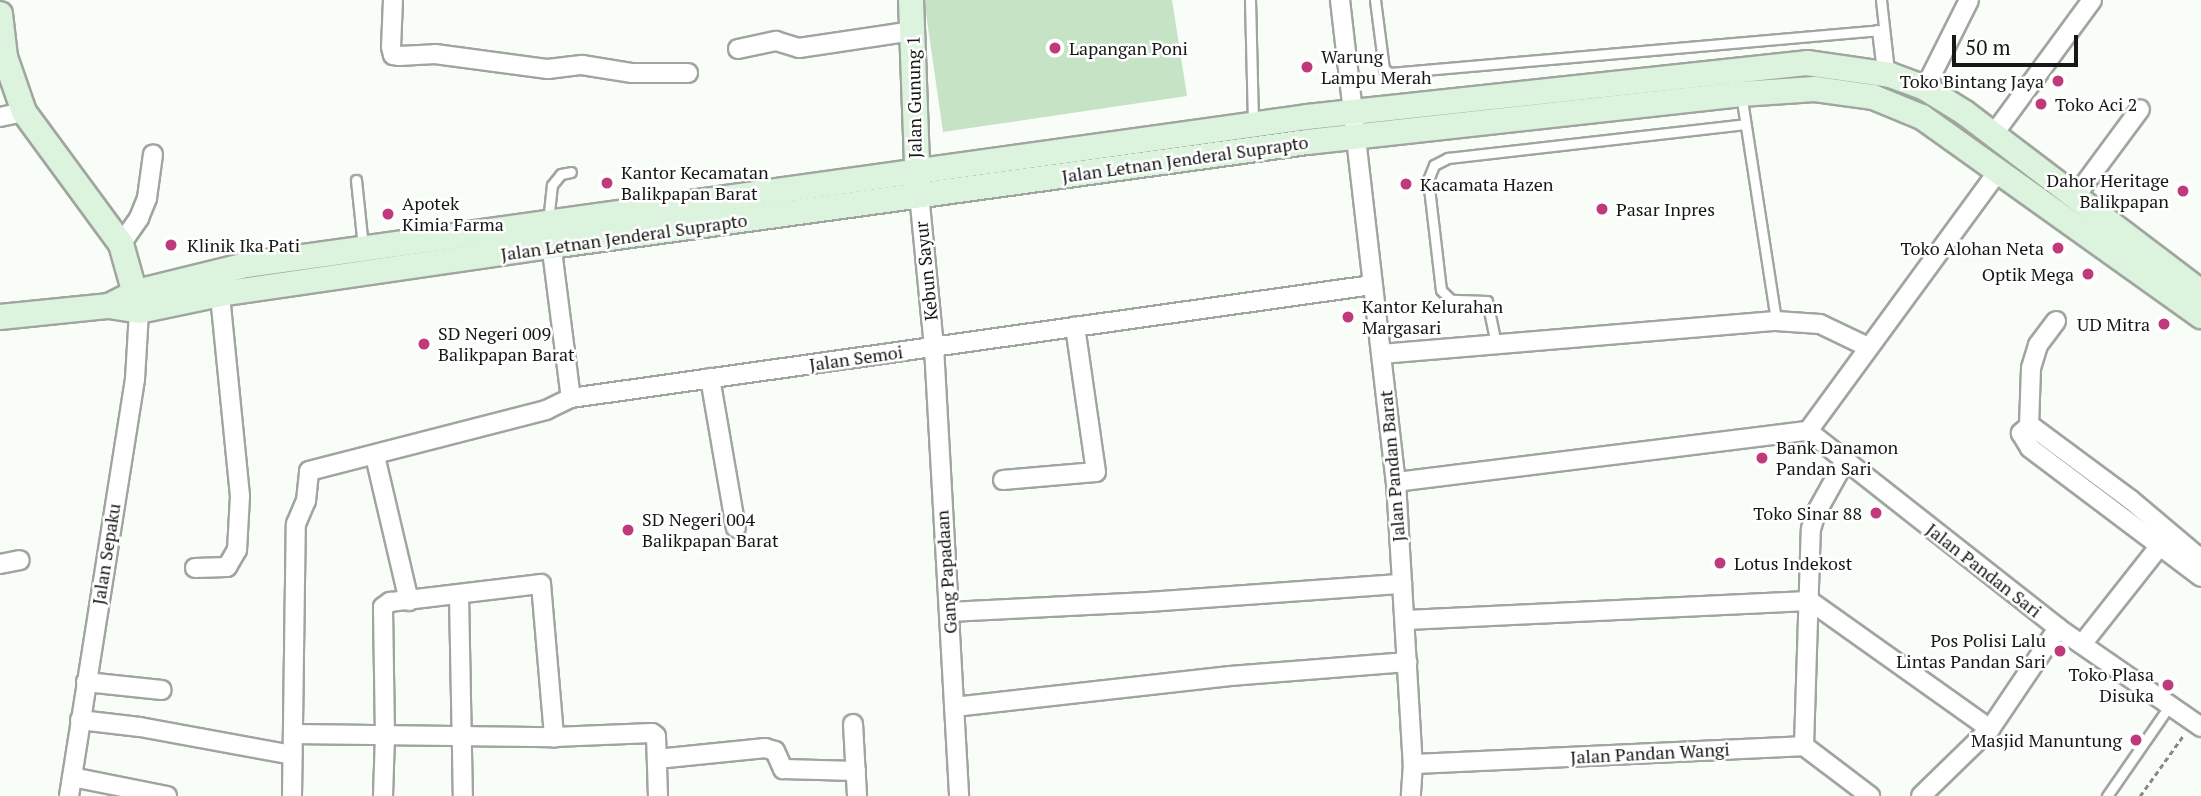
<!DOCTYPE html>
<html>
<head>
<meta charset="utf-8">
<style>
	body { margin:0 }
	#map { position:relative; width:2201px; height:796px; overflow:hidden; background:#f8fdf8; font-family:"PT Serif",serif }
	div>[style] { position:absolute }
	[style*='--x'] { left:calc(var(--x)*1px); top:calc(var(--y)*1px); width:calc(var(--w)*1px); rotate:calc(var(--a)*1deg) }
	.green>* { inset:0; background:#c6e4c5 }
	.path>* { height:2.5px; margin-top:-1.25px; transform-origin:0; background:repeating-linear-gradient(90deg,#858885 0 5px,transparent 0 8.5px) }
	.roads { filter:drop-shadow(2px 0 #a0a5a0) drop-shadow(-2px 0 #a0a5a0) drop-shadow(0 2px #a0a5a0) drop-shadow(0 -2px #a0a5a0) }
	.lane>* { height:9px; margin:-4.5px; padding:0 4.5px; transform-origin:4.5px; border-radius:4.5px; background:#fff }
	.street>* { height:18px; margin:-9px; padding:0 9px; transform-origin:9px; border-radius:9px; background:#fff }
	.secondary>* { height:24px; margin:-12px; padding:0 12px; transform-origin:12px; border-radius:12px; background:#dcf4dd }
	.dots>* { width:19px; height:19px; translate:-50% -50%; box-sizing:border-box; border:4px solid #fff; border-radius:50% }
	span { translate:-50% -50%; white-space:nowrap; text-align:center; line-height:1.15; -webkit-text-stroke:5px #fff; paint-order:stroke }
	.poi-label { font-size:18px; color:#161816 }
	.left { translate:0 -50%; text-align:left }
	.right { translate:-100% -50%; text-align:right }
	.street-label { font-size:18px; color:#161816 }
	.scale { position:absolute; left:1952px; top:35px; width:126px; height:32px; box-sizing:border-box; border:4px solid #161816; border-top:0; padding-left:9px; font-size:21px; line-height:24px; white-space:nowrap; color:#161816; -webkit-text-stroke:5px #fff; paint-order:stroke }
</style>
</head>
<body>
<div id="map">
	<div class="green">
		<div style="clip-path:polygon(924px 0,1172px 0,1187px 96px,943px 132px)"></div>
	</div>
	<div class="path">
		<div style="--x:2140;--y:796;--w:74;--a:-54.4"></div>
	</div>
	<div class="roads">
		<div class="lane">
			<div style="--x:1250;--y:0;--w:123;--a:88.6"></div>
			<div style="--x:1375;--y:0;--w:70;--a:82.6"></div>
			<div style="--x:1384;--y:69;--w:7;--a:34"></div>
			<div style="--x:1390;--y:73;--w:489;--a:-5"></div>
			<div style="--x:1877;--y:30;--w:41;--a:83"></div>
			<div style="--x:1881;--y:0;--w:71;--a:83.6"></div>
			<div style="--x:1741;--y:94;--w:230;--a:81.2"></div>
			<div style="--x:356;--y:180;--w:67;--a:84"></div>
			<div style="--x:548;--y:222;--w:37;--a:-84"></div>
			<div style="--x:552;--y:185;--w:14;--a:-51"></div>
			<div style="--x:561;--y:174;--w:10;--a:-11"></div>
			<div style="--x:1496;--y:344;--w:44;--a:-101.8"></div>
			<div style="--x:1487;--y:301;--w:36;--a:-178"></div>
			<div style="--x:1451;--y:300;--w:14;--a:-135"></div>
			<div style="--x:1441;--y:290;--w:111;--a:-96.7"></div>
			<div style="--x:1428;--y:180;--w:16;--a:-68"></div>
			<div style="--x:1434;--y:165;--w:16;--a:-27"></div>
			<div style="--x:1448;--y:158;--w:299;--a:-6.5"></div>
			<div style="--x:2107;--y:796;--w:111;--a:-55.3"></div>
		</div>
		<div class="street">
			<div style="--x:393;--y:0;--w:47;--a:92.4"></div>
			<div style="--x:391;--y:47;--w:8;--a:76"></div>
			<div style="--x:393;--y:55;--w:6;--a:9"></div>
			<div style="--x:399;--y:56;--w:36;--a:-3"></div>
			<div style="--x:435;--y:54;--w:114;--a:7.6"></div>
			<div style="--x:548;--y:69;--w:34;--a:-7"></div>
			<div style="--x:582;--y:65;--w:51;--a:9.1"></div>
			<div style="--x:632;--y:73;--w:56;--a:0"></div>
			<div style="--x:1340;--y:0;--w:485;--a:83.4"></div>
			<div style="--x:1396;--y:482;--w:283;--a:86.6"></div>
			<div style="--x:1413;--y:764;--w:32;--a:94"></div>
			<div style="--x:738;--y:49;--w:39;--a:-12"></div>
			<div style="--x:776;--y:41;--w:24;--a:17"></div>
			<div style="--x:799;--y:48;--w:115;--a:-8.5"></div>
			<div style="--x:1925;--y:88;--w:98;--a:-63.4"></div>
			<div style="--x:0;--y:117;--w:25;--a:-12"></div>
			<div style="--x:1993;--y:135;--w:167;--a:-53.7"></div>
			<div style="--x:919;--y:194;--w:154;--a:84.4"></div>
			<div style="--x:934;--y:347;--w:450;--a:86.8"></div>
			<div style="--x:2075;--y:197;--w:109;--a:-53.5"></div>
			<div style="--x:550;--y:235;--w:164;--a:82.7"></div>
			<div style="--x:121;--y:244;--w:32;--a:-55"></div>
			<div style="--x:139;--y:218;--w:22;--a:-68"></div>
			<div style="--x:147;--y:198;--w:44;--a:-82.2"></div>
			<div style="--x:1381;--y:354;--w:396;--a:-4.8"></div>
			<div style="--x:1776;--y:321;--w:44;--a:3.9"></div>
			<div style="--x:1820;--y:324;--w:53;--a:25.6"></div>
			<div style="--x:710;--y:378;--w:152;--a:80.2"></div>
			<div style="--x:2029;--y:426;--w:58;--a:-88"></div>
			<div style="--x:2031;--y:368;--w:24;--a:-73"></div>
			<div style="--x:2038;--y:345;--w:30;--a:-53"></div>
			<div style="--x:1808;--y:431;--w:318;--a:38.2"></div>
			<div style="--x:2058;--y:628;--w:174;--a:34.7"></div>
			<div style="--x:1808;--y:431;--w:323;--a:-53.8"></div>
			<div style="--x:375;--y:456;--w:149;--a:76.8"></div>
			<div style="--x:1003;--y:480;--w:93;--a:-4.9"></div>
			<div style="--x:1096;--y:472;--w:147;--a:-98.2"></div>
			<div style="--x:1396;--y:482;--w:415;--a:-7.1"></div>
			<div style="--x:2201;--y:559;--w:92;--a:-139.9"></div>
			<div style="--x:2131;--y:500;--w:121;--a:-143.4"></div>
			<div style="--x:2034;--y:428;--w:5;--a:-158"></div>
			<div style="--x:2029;--y:426;--w:11;--a:139"></div>
			<div style="--x:2021;--y:433;--w:17;--a:59"></div>
			<div style="--x:2030;--y:448;--w:214;--a:37"></div>
			<div style="--x:0;--y:564;--w:20;--a:-11"></div>
			<div style="--x:195;--y:568;--w:32;--a:-2"></div>
			<div style="--x:227;--y:567;--w:20;--a:-60"></div>
			<div style="--x:237;--y:550;--w:54;--a:-86.8"></div>
			<div style="--x:240;--y:496;--w:203;--a:-95.7"></div>
			<div style="--x:459;--y:595;--w:201;--a:88.9"></div>
			<div style="--x:949;--y:612;--w:199;--a:-2.9"></div>
			<div style="--x:1148;--y:602;--w:255;--a:-4.1"></div>
			<div style="--x:1405;--y:620;--w:405;--a:-2.7"></div>
			<div style="--x:1810;--y:601;--w:221;--a:35.4"></div>
			<div style="--x:2083;--y:643;--w:134;--a:-51.7"></div>
			<div style="--x:86;--y:682;--w:76;--a:6"></div>
			<div style="--x:954;--y:707;--w:278;--a:-6.4"></div>
			<div style="--x:1230;--y:676;--w:178;--a:-4.5"></div>
			<div style="--x:80;--y:720;--w:60;--a:6.7"></div>
			<div style="--x:140;--y:727;--w:155;--a:10.4"></div>
			<div style="--x:853;--y:724;--w:72;--a:86.8"></div>
			<div style="--x:293;--y:734;--w:261;--a:0.7"></div>
			<div style="--x:554;--y:737;--w:98;--a:-2.3"></div>
			<div style="--x:652;--y:733;--w:5;--a:37"></div>
			<div style="--x:656;--y:736;--w:60;--a:88.1"></div>
			<div style="--x:1804;--y:746;--w:217;--a:-88.2"></div>
			<div style="--x:1811;--y:529;--w:17;--a:-73"></div>
			<div style="--x:1816;--y:513;--w:60;--a:-60.9"></div>
			<div style="--x:657;--y:759;--w:109;--a:-5.8"></div>
			<div style="--x:765;--y:748;--w:10;--a:17"></div>
			<div style="--x:775;--y:751;--w:20;--a:66"></div>
			<div style="--x:783;--y:769;--w:73;--a:1.6"></div>
			<div style="--x:1413;--y:764;--w:391;--a:-2.6"></div>
			<div style="--x:1804;--y:746;--w:83;--a:37.1"></div>
			<div style="--x:72;--y:777;--w:97;--a:11.3"></div>
			<div style="--x:69;--y:796;--w:422;--a:-81"></div>
			<div style="--x:135;--y:379;--w:68;--a:-86.6"></div>
			<div style="--x:292;--y:796;--w:272;--a:-89.2"></div>
			<div style="--x:296;--y:524;--w:25;--a:-67"></div>
			<div style="--x:306;--y:501;--w:30;--a:-84"></div>
			<div style="--x:309;--y:471;--w:245;--a:-14.4"></div>
			<div style="--x:546;--y:410;--w:28;--a:-26"></div>
			<div style="--x:571;--y:398;--w:809;--a:-8.03"></div>
			<div style="--x:383;--y:796;--w:60;--a:-88.1"></div>
			<div style="--x:385;--y:736;--w:129;--a:-90.9"></div>
			<div style="--x:383;--y:607;--w:9;--a:-36"></div>
			<div style="--x:390;--y:602;--w:152;--a:-6.8"></div>
			<div style="--x:541;--y:584;--w:154;--a:85.1"></div>
			<div style="--x:1921;--y:796;--w:96;--a:-44.2"></div>
			<div style="--x:1990;--y:729;--w:122;--a:-56"></div>
		</div>
		<div class="secondary">
			<div style="--x:911;--y:0;--w:187;--a:87.9"></div>
			<div style="--x:0;--y:14;--w:43;--a:83.4"></div>
			<div style="--x:5;--y:57;--w:58;--a:70.9"></div>
			<div style="--x:24;--y:112;--w:164;--a:53.7"></div>
			<div style="--x:121;--y:244;--w:66;--a:74.3"></div>
			<div style="--x:109;--y:306;--w:31;--a:-27"></div>
			<div style="--x:137;--y:292;--w:112;--a:-13.9"></div>
			<div style="--x:246;--y:265;--w:1071;--a:-7.94"></div>
			<div style="--x:1307;--y:117;--w:503;--a:-6.16"></div>
			<div style="--x:1807;--y:63;--w:84;--a:8.2"></div>
			<div style="--x:1890;--y:75;--w:37;--a:20"></div>
			<div style="--x:1925;--y:88;--w:47;--a:32"></div>
			<div style="--x:1965;--y:113;--w:296;--a:37.2"></div>
			<div style="--x:0;--y:317;--w:110;--a:-5.8"></div>
			<div style="--x:109;--y:306;--w:30;--a:9"></div>
			<div style="--x:139;--y:311;--w:83;--a:-11.9"></div>
			<div style="--x:220;--y:294;--w:334;--a:-8.3"></div>
			<div style="--x:551;--y:246;--w:763;--a:-7.83"></div>
			<div style="--x:1307;--y:142;--w:437;--a:-6.3"></div>
			<div style="--x:1741;--y:94;--w:74;--a:-3.9"></div>
			<div style="--x:1815;--y:89;--w:59;--a:7.9"></div>
			<div style="--x:1873;--y:97;--w:53;--a:22.2"></div>
			<div style="--x:1922;--y:117;--w:343;--a:35.5"></div>
		</div>
	</div>
	<div class="dots">
		<div style="left:1055px;top:48px;background:#c03a7b"></div>
		<div style="left:1307px;top:67px;background:#c03a7b"></div>
		<div style="left:2058px;top:81px;background:#c03a7b"></div>
		<div style="left:2041px;top:104px;background:#c03a7b"></div>
		<div style="left:607px;top:183px;background:#c03a7b"></div>
		<div style="left:1406px;top:184px;background:#c03a7b"></div>
		<div style="left:2183px;top:191px;background:#c03a7b"></div>
		<div style="left:1602px;top:209px;background:#c03a7b"></div>
		<div style="left:388px;top:214px;background:#c03a7b"></div>
		<div style="left:171px;top:245px;background:#c03a7b"></div>
		<div style="left:2058px;top:248px;background:#c03a7b"></div>
		<div style="left:2088px;top:274px;background:#c03a7b"></div>
		<div style="left:1348px;top:317px;background:#c03a7b"></div>
		<div style="left:2164px;top:324px;background:#c03a7b"></div>
		<div style="left:424px;top:344px;background:#c03a7b"></div>
		<div style="left:1762px;top:458px;background:#c03a7b"></div>
		<div style="left:1876px;top:513px;background:#c03a7b"></div>
		<div style="left:628px;top:530px;background:#c03a7b"></div>
		<div style="left:1720px;top:563px;background:#c03a7b"></div>
		<div style="left:2060px;top:651px;background:#c03a7b"></div>
		<div style="left:2168px;top:685px;background:#c03a7b"></div>
		<div style="left:2136px;top:740px;background:#c03a7b"></div>
	</div>
	<div class="poi-label">
		<span class="left" style="left:1069px;top:48px">Lapangan Poni</span>
		<span class="left" style="left:1321px;top:67px">Warung<br>Lampu Merah</span>
		<span class="right" style="left:2044px;top:81px">Toko Bintang Jaya</span>
		<span class="left" style="left:2055px;top:104px">Toko Aci 2</span>
		<span class="left" style="left:621px;top:183px">Kantor Kecamatan<br>Balikpapan Barat</span>
		<span class="right" style="left:2169px;top:191px">Dahor Heritage<br>Balikpapan</span>
		<span class="left" style="left:1420px;top:184px">Kacamata Hazen</span>
		<span class="left" style="left:402px;top:214px">Apotek<br>Kimia Farma</span>
		<span class="left" style="left:1616px;top:209px">Pasar Inpres</span>
		<span class="left" style="left:187px;top:245px">Klinik Ika Pati</span>
		<span class="right" style="left:2044px;top:248px">Toko Alohan Neta</span>
		<span class="right" style="left:2074px;top:274px">Optik Mega</span>
		<span class="left" style="left:1362px;top:317px">Kantor Kelurahan<br>Margasari</span>
		<span class="right" style="left:2150px;top:324px">UD Mitra</span>
		<span class="left" style="left:438px;top:344px">SD Negeri 009<br>Balikpapan Barat</span>
		<span class="left" style="left:1776px;top:458px">Bank Danamon<br>Pandan Sari</span>
		<span class="right" style="left:1862px;top:513px">Toko Sinar 88</span>
		<span class="left" style="left:642px;top:530px">SD Negeri 004<br>Balikpapan Barat</span>
		<span class="left" style="left:1734px;top:563px">Lotus Indekost</span>
		<span class="right" style="left:2046px;top:651px">Pos Polisi Lalu<br>Lintas Pandan Sari</span>
		<span class="right" style="left:2154px;top:685px">Toko Plasa<br>Disuka</span>
		<span class="right" style="left:2122px;top:740px">Masjid Manuntung</span>
	</div>
	<div class="street-label">
		<span style="left:914px;top:97px;rotate:-91deg">Jalan Gunung 1</span>
		<span style="left:1185px;top:159px;rotate:-8deg">Jalan Letnan Jenderal Suprapto</span>
		<span style="left:624px;top:237px;rotate:-8deg">Jalan Letnan Jenderal Suprapto</span>
		<span style="left:926px;top:271px;rotate:-96deg">Kebun Sayur</span>
		<span style="left:856px;top:358px;rotate:-8deg">Jalan Semoi</span>
		<span style="left:1392px;top:466px;rotate:-95deg">Jalan Pandan Barat</span>
		<span style="left:106px;top:554px;rotate:-81deg">Jalan Sepaku</span>
		<span style="left:1984px;top:570px;rotate:38deg">Jalan Pandan Sari</span>
		<span style="left:946px;top:572px;rotate:-94deg">Gang Papadaan</span>
		<span style="left:1650px;top:753px;rotate:-3deg">Jalan Pandan Wangi</span>
	</div>
	<div class="scale">50 m</div>
</div>
</body>
</html>
